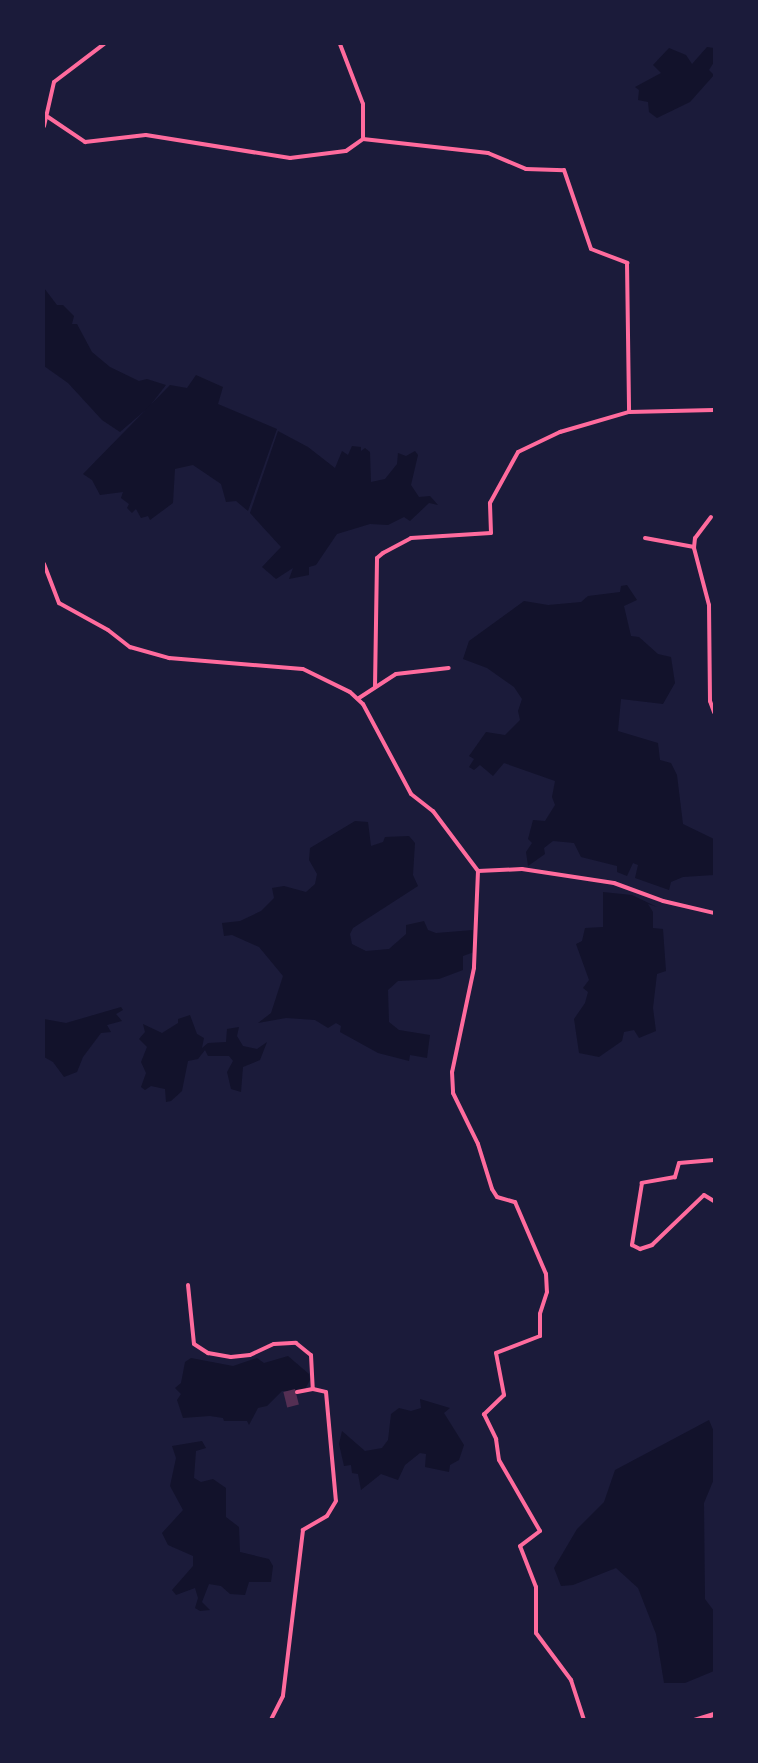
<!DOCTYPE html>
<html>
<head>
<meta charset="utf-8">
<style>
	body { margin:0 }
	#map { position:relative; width:758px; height:1763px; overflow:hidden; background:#1b1b3a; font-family:"Titillium Web",sans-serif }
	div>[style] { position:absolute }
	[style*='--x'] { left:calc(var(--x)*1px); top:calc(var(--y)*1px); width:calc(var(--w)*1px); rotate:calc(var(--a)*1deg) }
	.water>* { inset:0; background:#12122b }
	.building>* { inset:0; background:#542f53; transform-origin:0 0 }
	.minor>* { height:4px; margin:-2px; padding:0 2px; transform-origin:2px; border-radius:2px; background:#ff6b9d }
	.tertiary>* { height:4.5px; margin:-2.25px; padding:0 2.25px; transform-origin:2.25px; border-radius:2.25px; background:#ff6b9d }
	span { translate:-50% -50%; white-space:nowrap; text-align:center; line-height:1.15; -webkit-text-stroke:6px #1b1b3a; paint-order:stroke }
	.frame { position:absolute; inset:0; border:45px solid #1b1b3a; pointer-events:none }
</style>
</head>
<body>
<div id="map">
	<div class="water">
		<div style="clip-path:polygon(707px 47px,714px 48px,714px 62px,709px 70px,714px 75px,690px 102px,657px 118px,649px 112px,648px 102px,638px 100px,639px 90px,635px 87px,661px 73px,653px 65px,669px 48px,686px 55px,692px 64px)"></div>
		<div style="clip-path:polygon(44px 288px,57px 305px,63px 305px,74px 316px,72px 324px,77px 324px,92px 352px,110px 367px,139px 381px,147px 379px,166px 385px,149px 407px,120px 432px,102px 420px,68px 383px,44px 366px)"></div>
		<div style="clip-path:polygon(196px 375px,223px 387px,218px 404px,277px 429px,248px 511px,236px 501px,226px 502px,221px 484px,193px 465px,175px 469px,173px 503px,150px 520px,148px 516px,141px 518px,136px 509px,132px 513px,127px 508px,129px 504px,121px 498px,123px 492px,100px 495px,92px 480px,83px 474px,170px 385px,187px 388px)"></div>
		<div style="clip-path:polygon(278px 431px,308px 447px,335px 468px,342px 451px,348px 455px,352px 446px,361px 447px,361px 451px,365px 448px,370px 452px,371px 482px,385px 479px,397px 464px,398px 453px,406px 456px,415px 451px,418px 455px,411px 485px,419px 497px,430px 496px,438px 505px,429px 503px,410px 521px,404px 517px,388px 525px,370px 524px,337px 534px,316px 565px,309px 567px,309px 575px,289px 579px,293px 568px,276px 579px,262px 567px,281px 547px,250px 513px)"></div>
		<div style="clip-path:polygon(627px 585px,637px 600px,624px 606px,631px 636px,639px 637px,658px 654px,671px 657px,675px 683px,663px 704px,621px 699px,618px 731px,658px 743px,660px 760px,671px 763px,677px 775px,683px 824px,714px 839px,714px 875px,683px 877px,671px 882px,669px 890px,635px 878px,638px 865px,633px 863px,627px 876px,617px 872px,617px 866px,581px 857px,574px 843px,553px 841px,544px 848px,545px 854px,528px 866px,526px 852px,532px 843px,528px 839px,533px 820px,545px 821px,555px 805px,552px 797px,555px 781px,504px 763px,493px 776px,480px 765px,474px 770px,469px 767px,474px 759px,469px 756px,486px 732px,505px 735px,520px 720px,518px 711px,522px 699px,514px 687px,487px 668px,463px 659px,469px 641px,524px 601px,548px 605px,581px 602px,588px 596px,620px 592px,621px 586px)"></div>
		<div style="clip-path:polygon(355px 821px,368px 822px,371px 846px,383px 842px,385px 837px,409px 836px,415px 843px,413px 875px,418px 886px,353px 928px,350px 934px,352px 944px,366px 951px,389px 949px,406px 934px,406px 925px,424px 921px,428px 930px,436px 933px,473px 930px,474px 952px,463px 956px,463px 970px,439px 979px,398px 981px,388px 990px,389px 1022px,399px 1030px,430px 1035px,427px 1058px,410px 1055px,409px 1061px,378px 1053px,340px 1032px,341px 1026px,336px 1023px,328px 1028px,315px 1020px,286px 1018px,258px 1023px,271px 1013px,283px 976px,259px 947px,232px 935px,224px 936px,222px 923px,240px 921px,261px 911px,274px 898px,272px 888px,284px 886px,306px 892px,315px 884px,317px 874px,309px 860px,310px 848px)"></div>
		<div style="clip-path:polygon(603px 892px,632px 895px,657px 907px,648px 904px,653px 912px,653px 928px,663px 929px,666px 971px,657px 974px,653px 1008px,656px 1031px,639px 1038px,634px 1030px,624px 1032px,622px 1041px,599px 1057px,579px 1053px,574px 1019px,585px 1003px,588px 992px,583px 988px,589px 980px,576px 944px,582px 941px,585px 928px,603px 927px)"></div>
		<div style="clip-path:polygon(121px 1007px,123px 1010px,116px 1014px,122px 1021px,107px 1025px,111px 1032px,101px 1033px,83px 1057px,77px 1072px,64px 1077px,53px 1062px,44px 1057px,44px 1019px,66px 1023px)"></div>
		<div style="clip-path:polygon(190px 1015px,197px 1034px,204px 1038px,202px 1048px,208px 1043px,226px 1042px,227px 1029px,239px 1027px,237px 1036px,243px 1046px,257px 1049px,267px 1042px,260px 1060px,243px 1067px,241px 1092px,231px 1089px,227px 1072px,233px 1061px,229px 1056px,208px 1056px,205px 1050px,198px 1059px,188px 1061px,182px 1091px,171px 1101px,166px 1102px,165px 1089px,151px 1086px,145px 1090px,141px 1087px,146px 1073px,141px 1062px,147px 1047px,139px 1039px,145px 1032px,143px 1024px,162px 1033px,178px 1023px,178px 1019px)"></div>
		<div style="clip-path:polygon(288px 1356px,309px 1374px,310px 1380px,304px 1391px,282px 1391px,267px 1406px,258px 1408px,249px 1425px,247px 1421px,224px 1421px,223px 1418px,210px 1416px,183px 1418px,177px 1400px,181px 1394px,175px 1388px,181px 1383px,185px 1362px,191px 1358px,233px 1366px,257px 1358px,264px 1363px)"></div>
		<div style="clip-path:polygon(420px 1399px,450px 1408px,444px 1413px,464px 1445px,459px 1460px,450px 1465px,449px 1472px,425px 1467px,426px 1454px,420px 1453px,405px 1465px,398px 1480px,381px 1474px,361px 1490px,358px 1474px,352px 1473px,351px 1465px,344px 1466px,339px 1444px,342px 1431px,365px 1451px,382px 1448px,388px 1440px,391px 1414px,399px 1408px,411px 1411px,421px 1408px)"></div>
		<div style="clip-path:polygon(709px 1420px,714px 1432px,714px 1479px,704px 1503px,705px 1599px,714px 1611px,714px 1671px,685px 1683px,664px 1683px,656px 1634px,638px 1588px,616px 1568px,573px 1585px,561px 1586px,554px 1568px,577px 1529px,604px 1502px,615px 1470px)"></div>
		<div style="clip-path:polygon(202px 1441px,206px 1448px,196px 1451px,194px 1478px,201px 1482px,213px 1479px,226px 1488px,226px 1517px,239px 1527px,240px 1552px,269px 1559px,273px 1566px,271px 1582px,249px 1582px,245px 1595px,230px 1594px,221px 1586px,209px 1584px,202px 1602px,210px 1610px,200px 1611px,195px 1608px,198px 1598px,195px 1588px,176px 1595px,172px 1590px,193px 1566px,193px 1556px,168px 1545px,162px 1533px,183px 1510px,170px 1486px,176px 1458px,172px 1446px)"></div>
	</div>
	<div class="building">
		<div style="left:295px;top:1389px;width:16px;height:12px;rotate:76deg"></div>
	</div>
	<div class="minor">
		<div style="--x:48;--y:117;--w:45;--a:34"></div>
		<div style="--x:85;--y:142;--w:61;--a:-6.5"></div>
		<div style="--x:146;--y:135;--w:146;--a:9.1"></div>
		<div style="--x:290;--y:158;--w:56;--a:-7.1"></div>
		<div style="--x:346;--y:151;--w:21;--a:-35"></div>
		<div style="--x:363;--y:139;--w:35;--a:-90"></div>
		<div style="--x:363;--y:104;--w:64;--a:-111"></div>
		<div style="--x:44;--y:126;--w:45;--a:-77.2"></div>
		<div style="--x:54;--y:82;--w:63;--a:-37.2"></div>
		<div style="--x:363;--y:139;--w:126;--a:6.4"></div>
		<div style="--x:488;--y:153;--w:41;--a:22.8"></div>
		<div style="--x:526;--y:169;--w:38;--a:2"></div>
		<div style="--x:564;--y:170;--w:83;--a:71.1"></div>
		<div style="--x:591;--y:249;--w:39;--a:21"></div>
		<div style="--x:627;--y:263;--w:149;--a:89.2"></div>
		<div style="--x:711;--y:517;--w:26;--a:127"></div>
		<div style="--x:695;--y:538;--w:10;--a:96"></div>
		<div style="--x:694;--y:548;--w:59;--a:75.3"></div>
		<div style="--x:709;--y:605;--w:96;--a:89.4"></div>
		<div style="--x:710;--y:701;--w:12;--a:70"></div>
		<div style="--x:645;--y:538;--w:50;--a:10.4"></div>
		<div style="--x:44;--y:564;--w:42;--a:69"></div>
		<div style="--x:59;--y:603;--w:56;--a:28.9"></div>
		<div style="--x:108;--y:630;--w:28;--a:38"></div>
		<div style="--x:130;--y:647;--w:41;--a:15.8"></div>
		<div style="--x:169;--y:658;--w:134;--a:4.7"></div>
		<div style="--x:303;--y:669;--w:52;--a:26.1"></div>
		<div style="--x:350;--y:692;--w:18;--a:43"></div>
		<div style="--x:363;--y:704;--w:102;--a:61.9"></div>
		<div style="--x:411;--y:794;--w:28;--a:38"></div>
		<div style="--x:433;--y:811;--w:75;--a:53.1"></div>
		<div style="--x:478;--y:871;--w:97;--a:92.4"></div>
		<div style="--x:474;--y:968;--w:106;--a:101.9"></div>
		<div style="--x:452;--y:1072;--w:21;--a:87"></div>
		<div style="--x:453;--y:1093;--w:57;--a:63.9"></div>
		<div style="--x:478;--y:1144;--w:47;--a:72.7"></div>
		<div style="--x:492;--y:1189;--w:9;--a:58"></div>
		<div style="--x:497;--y:1197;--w:19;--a:16"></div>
		<div style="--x:515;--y:1202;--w:78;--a:66.7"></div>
		<div style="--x:546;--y:1274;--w:18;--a:87"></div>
		<div style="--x:547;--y:1292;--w:23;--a:108"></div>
		<div style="--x:540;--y:1314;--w:22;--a:90"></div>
		<div style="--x:540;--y:1336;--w:47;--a:158.9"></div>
		<div style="--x:496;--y:1353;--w:43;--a:79.2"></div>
		<div style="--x:504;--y:1395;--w:28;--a:136"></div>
		<div style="--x:484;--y:1414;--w:28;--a:64"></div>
		<div style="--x:496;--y:1439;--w:21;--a:82"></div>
		<div style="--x:499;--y:1460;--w:82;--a:60"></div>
		<div style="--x:540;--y:1531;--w:25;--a:143"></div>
		<div style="--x:520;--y:1546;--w:44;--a:68.7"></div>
		<div style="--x:536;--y:1587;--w:46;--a:90"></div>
		<div style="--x:536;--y:1633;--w:59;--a:53.3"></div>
		<div style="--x:571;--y:1680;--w:42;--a:72"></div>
		<div style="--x:375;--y:687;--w:129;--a:-89.1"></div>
		<div style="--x:377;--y:558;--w:8;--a:-40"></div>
		<div style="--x:383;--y:553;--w:32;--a:-28"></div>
		<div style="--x:411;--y:538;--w:80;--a:-3.6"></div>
		<div style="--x:491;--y:533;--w:30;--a:-92"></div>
		<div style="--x:490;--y:503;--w:58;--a:-61.2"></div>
		<div style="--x:518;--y:452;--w:47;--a:-25.5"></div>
		<div style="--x:560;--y:432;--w:72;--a:-16.2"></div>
		<div style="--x:629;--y:412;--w:85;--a:-1.3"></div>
		<div style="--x:359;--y:698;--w:44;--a:-33"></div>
		<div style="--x:396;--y:674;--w:53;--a:-6.5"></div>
		<div style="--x:478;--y:871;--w:44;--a:-2.6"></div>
		<div style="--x:522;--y:869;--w:93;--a:8.7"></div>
		<div style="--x:614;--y:883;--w:52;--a:20.2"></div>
		<div style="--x:663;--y:901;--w:52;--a:13.2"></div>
		<div style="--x:714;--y:1160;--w:35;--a:175"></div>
		<div style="--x:679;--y:1163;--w:15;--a:106"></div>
		<div style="--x:675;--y:1177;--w:34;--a:170"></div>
		<div style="--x:642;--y:1183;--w:63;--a:99.2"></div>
		<div style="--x:632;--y:1245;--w:9;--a:27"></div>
		<div style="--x:640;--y:1249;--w:13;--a:-18"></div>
		<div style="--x:652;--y:1245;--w:72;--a:-43.9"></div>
		<div style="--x:704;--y:1195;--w:12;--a:31"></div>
		<div style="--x:188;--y:1285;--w:59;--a:84.2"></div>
		<div style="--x:194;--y:1344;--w:17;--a:33"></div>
		<div style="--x:208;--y:1353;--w:23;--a:10"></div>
		<div style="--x:231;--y:1357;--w:19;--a:-6"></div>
		<div style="--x:250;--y:1355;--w:26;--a:-25"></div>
		<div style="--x:274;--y:1344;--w:22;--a:-3"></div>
		<div style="--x:296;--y:1343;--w:19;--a:39"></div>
		<div style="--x:311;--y:1355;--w:34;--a:87"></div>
		<div style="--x:313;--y:1389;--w:13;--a:13"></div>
		<div style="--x:326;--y:1392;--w:109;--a:84.8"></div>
		<div style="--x:336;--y:1501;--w:17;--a:121"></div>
		<div style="--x:327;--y:1516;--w:28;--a:150"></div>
		<div style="--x:303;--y:1530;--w:167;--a:96.9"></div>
		<div style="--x:283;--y:1696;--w:27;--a:117"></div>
		<div style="--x:297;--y:1392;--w:16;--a:-11"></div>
	</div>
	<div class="tertiary">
		<div style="--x:694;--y:1720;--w:21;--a:-17"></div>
	</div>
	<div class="frame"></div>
</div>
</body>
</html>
